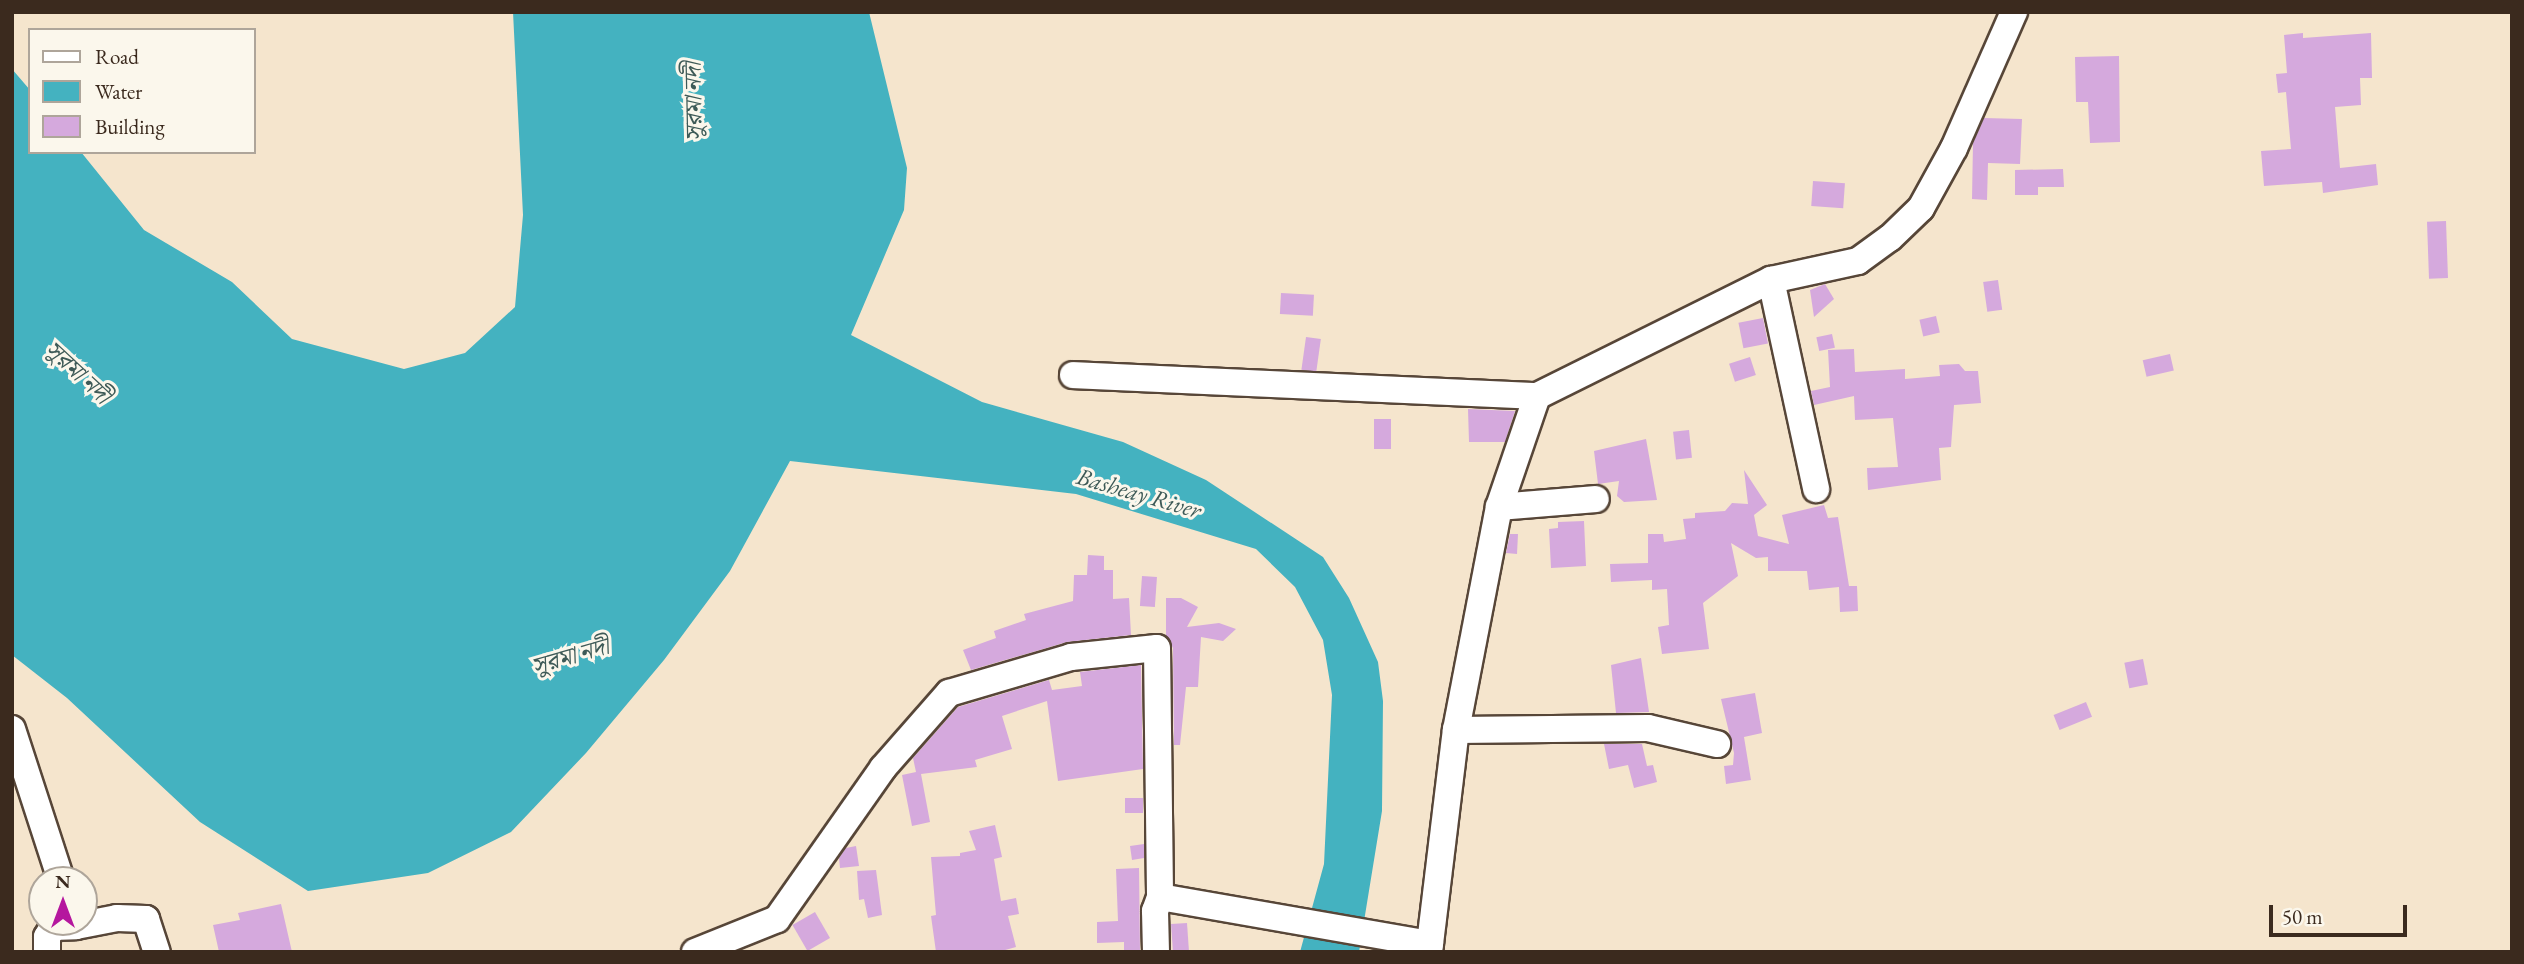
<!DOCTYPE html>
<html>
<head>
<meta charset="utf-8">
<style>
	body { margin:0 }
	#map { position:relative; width:2524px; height:964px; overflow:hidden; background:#f5e5cd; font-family:"EB Garamond","Noto Serif Bengali",serif }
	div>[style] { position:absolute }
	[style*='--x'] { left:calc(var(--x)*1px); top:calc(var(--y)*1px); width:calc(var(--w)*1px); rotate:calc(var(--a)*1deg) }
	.water>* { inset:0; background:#44b2c0 }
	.building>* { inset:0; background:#d5a9dd; transform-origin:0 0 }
	.roads { filter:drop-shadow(2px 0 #574638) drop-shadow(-2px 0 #574638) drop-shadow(0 2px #574638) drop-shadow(0 -2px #574638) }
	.minor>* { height:26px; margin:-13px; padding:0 13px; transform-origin:13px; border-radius:13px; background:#fff }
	span { translate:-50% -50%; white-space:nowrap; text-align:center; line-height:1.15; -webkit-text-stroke:6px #fbf7ec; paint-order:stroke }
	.water-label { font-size:24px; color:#3e5a57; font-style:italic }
	.frame { position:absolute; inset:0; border:14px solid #3b2a1e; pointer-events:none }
	.legend { position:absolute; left:28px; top:28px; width:228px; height:126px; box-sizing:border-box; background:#fbf7ec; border:2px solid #aea59a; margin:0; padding:9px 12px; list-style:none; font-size:21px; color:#3b2a1e }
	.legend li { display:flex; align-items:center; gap:14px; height:35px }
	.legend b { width:35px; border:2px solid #aea59a }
	.north { position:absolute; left:28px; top:866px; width:70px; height:70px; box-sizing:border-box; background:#fbf7ec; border:2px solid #aea59a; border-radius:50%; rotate:0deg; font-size:19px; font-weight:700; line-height:28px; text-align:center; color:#3b2a1e }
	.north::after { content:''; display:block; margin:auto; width:24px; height:32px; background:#b5179e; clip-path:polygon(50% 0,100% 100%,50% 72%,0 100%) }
	.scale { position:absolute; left:2269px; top:905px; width:138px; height:32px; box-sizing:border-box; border:4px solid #3b2a1e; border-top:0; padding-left:9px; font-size:21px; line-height:24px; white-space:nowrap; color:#3b2a1e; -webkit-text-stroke:5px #fbf7ec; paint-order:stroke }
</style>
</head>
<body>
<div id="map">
	<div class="water">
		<div style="clip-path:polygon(513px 12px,869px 12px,907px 168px,904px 210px,851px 335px,982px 402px,1123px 442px,1206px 480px,1323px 557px,1349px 598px,1378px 662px,1383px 701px,1382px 811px,1359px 952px,1300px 952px,1324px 864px,1332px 695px,1323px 640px,1295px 587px,1256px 549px,1076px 494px,790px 461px,730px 571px,664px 660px,586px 753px,511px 832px,428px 873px,308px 891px,200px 822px,67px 698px,12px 655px,12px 69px,30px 90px,30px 152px,81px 152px,144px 230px,232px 282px,292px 339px,404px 369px,465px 353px,515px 307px,523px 215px)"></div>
	</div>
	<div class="building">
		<div style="clip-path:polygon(2303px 33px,2303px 38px,2371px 33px,2372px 78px,2360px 78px,2361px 105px,2335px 107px,2340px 168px,2376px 164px,2378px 185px,2323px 193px,2322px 182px,2264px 186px,2261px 151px,2291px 149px,2286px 92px,2278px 93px,2276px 74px,2287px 73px,2284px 35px)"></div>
		<div style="clip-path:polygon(2119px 56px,2120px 142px,2090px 143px,2088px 102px,2076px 102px,2075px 57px)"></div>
		<div style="clip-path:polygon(1984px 118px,2022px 119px,2020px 164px,1988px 163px,1987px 200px,1972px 199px,1973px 143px)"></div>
		<div style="clip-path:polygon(2063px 169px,2064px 187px,2038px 187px,2038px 195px,2015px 195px,2015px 170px)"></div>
		<div style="left:1813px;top:181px;width:32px;height:25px;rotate:4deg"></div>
		<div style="left:2446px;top:221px;width:57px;height:19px;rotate:88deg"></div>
		<div style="left:1998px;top:280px;width:30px;height:15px;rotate:82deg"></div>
		<div style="clip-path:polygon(1825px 284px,1834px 299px,1814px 317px,1810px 290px)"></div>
		<div style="left:1281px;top:293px;width:33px;height:21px;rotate:3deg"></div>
		<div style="left:1936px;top:316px;width:17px;height:17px;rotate:77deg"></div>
		<div style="left:1763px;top:318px;width:26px;height:25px;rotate:79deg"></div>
		<div style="left:1832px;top:334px;width:14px;height:16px;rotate:78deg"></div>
		<div style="left:1306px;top:337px;width:15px;height:33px;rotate:8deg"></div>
		<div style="clip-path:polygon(1854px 349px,1855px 372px,1905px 369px,1905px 379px,1940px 376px,1939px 365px,1959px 364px,1965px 371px,1978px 371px,1981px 403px,1954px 405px,1951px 447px,1939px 448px,1941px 480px,1868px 490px,1867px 468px,1898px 467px,1893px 418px,1855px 420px,1854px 396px,1814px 405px,1811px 391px,1830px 387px,1828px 350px)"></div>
		<div style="left:2170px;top:354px;width:17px;height:28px;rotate:77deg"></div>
		<div style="left:1750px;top:357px;width:19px;height:22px;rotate:72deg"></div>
		<div style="clip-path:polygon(1468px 409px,1515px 411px,1505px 442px,1469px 442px)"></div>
		<div style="left:1374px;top:419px;width:17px;height:30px"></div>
		<div style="left:1689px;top:430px;width:28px;height:16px;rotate:84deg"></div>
		<div style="clip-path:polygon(1646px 439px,1657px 500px,1624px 502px,1617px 496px,1619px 481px,1598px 484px,1594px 451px)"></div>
		<div style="clip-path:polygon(1744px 470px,1767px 505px,1754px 515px,1758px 536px,1789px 544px,1782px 515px,1824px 505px,1828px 518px,1838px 517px,1849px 586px,1857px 586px,1858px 611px,1840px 612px,1839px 587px,1809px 590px,1807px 571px,1768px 571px,1768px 557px,1756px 558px,1731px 543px,1738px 576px,1703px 603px,1709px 649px,1662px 654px,1658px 627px,1669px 625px,1667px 589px,1652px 590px,1652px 580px,1611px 582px,1610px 564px,1648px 563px,1648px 534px,1663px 534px,1664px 542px,1686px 539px,1683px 519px,1695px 518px,1695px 513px,1725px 511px,1732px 503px,1748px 504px)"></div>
		<div style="clip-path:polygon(1584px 521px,1586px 566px,1551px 568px,1549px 529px,1558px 528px,1558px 522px)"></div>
		<div style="clip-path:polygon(1510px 534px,1518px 534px,1517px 554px,1506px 553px)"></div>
		<div style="clip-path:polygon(1088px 555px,1104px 556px,1104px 570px,1113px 570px,1113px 599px,1129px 598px,1131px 635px,1067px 642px,971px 670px,963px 650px,996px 638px,994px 631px,1026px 620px,1024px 614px,1073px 601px,1074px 575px,1087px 575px)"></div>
		<div style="left:1142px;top:576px;width:15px;height:30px;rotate:4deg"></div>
		<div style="clip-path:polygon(1166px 598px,1181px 598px,1198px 607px,1187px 627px,1219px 623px,1236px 629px,1223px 641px,1201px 637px,1198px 687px,1186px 687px,1180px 745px,1174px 745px,1173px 648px,1166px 635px)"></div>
		<div style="clip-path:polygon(1641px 658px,1649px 712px,1616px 713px,1611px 665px)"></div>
		<div style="left:2143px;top:659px;width:26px;height:19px;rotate:79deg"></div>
		<div style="clip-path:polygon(1141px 665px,1143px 769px,1058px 781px,1047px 701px,1002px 716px,1012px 749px,975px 760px,977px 767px,921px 774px,930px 822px,912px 826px,902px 775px,916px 772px,913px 758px,958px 707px,1049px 680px,1052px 690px,1082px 686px,1080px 672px)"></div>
		<div style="clip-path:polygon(1755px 693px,1762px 733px,1744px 737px,1751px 780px,1726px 784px,1724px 766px,1733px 765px,1734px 753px,1721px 699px)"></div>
		<div style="left:2086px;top:702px;width:16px;height:35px;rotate:68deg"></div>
		<div style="clip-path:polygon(1604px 744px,1642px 744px,1647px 766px,1653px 765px,1657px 782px,1634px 788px,1628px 765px,1609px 769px)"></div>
		<div style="left:1143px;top:798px;width:15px;height:18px;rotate:90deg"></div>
		<div style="clip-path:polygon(995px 825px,1002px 857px,994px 859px,1001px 901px,1016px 898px,1019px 914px,1008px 916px,1016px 947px,998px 952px,936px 952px,931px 916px,936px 915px,931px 857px,960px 856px,960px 853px,976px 850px,969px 831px)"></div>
		<div style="clip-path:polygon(1144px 844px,1144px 858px,1132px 860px,1130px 846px)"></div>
		<div style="clip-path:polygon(856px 846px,859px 866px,840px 868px,839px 858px,846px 848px)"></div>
		<div style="clip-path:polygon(1139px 868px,1140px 952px,1124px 952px,1124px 942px,1097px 943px,1097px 922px,1118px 921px,1116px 869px)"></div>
		<div style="clip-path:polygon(876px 870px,882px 915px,868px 918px,864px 899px,859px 900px,857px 871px)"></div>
		<div style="clip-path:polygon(281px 904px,292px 952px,219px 952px,213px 925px,240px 920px,238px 913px)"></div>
		<div style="left:815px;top:912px;width:30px;height:26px;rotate:60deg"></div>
		<div style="left:1187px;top:923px;width:29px;height:16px;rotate:86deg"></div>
	</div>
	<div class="roads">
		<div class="minor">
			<div style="--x:1771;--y:280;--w:214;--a:77.8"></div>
			<div style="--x:1073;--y:375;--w:464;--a:2.6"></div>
			<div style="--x:1499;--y:507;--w:97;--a:-4.7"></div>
			<div style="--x:12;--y:729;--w:159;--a:72"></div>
			<div style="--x:1456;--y:730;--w:192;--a:-0.6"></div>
			<div style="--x:1648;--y:728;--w:71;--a:13.1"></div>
			<div style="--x:75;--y:922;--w:4;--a:76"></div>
			<div style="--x:76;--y:926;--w:42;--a:-11"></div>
			<div style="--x:117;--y:918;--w:29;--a:2"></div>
			<div style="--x:146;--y:919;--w:35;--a:72"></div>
			<div style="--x:47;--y:952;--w:15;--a:-90"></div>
			<div style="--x:47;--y:937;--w:12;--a:-59"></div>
			<div style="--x:53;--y:927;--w:23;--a:-2"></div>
			<div style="--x:695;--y:952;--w:88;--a:-21.9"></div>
			<div style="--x:777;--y:919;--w:184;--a:-54.9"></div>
			<div style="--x:883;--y:768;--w:100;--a:-48.7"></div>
			<div style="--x:949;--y:693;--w:127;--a:-16.4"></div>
			<div style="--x:1071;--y:657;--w:86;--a:-6"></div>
			<div style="--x:1157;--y:648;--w:249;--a:89.3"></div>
			<div style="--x:1156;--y:952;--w:41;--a:-91.4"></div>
			<div style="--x:1155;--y:911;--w:15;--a:-70"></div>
			<div style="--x:1160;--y:897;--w:274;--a:9.9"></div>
			<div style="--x:1429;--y:952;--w:224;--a:-83.1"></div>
			<div style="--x:1456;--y:730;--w:227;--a:-79.1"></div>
			<div style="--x:1499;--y:507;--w:117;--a:-71.1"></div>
			<div style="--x:1537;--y:396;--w:261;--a:-26.4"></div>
			<div style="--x:1771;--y:280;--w:89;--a:-12.3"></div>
			<div style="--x:1858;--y:261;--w:39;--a:-36"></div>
			<div style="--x:1890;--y:238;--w:43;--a:-44.1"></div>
			<div style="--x:1921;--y:208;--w:68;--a:-61.2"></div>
			<div style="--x:1954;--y:148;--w:149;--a:-66.2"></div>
		</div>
	</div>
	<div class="water-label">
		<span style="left:693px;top:102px;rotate:-91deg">সুরমা নদী</span>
		<span style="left:78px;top:372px;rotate:43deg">সুরমা নদী</span>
		<span style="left:1139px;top:493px;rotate:16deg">Basheay River</span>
		<span style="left:570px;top:656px;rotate:-16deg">সুরমা নদী</span>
	</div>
	<div class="frame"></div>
	<ul class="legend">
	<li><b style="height:9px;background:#fff"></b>Road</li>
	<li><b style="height:19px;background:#44b2c0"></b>Water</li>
	<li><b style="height:19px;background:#d5a9dd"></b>Building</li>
	</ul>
	<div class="north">N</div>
	<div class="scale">50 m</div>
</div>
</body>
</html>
